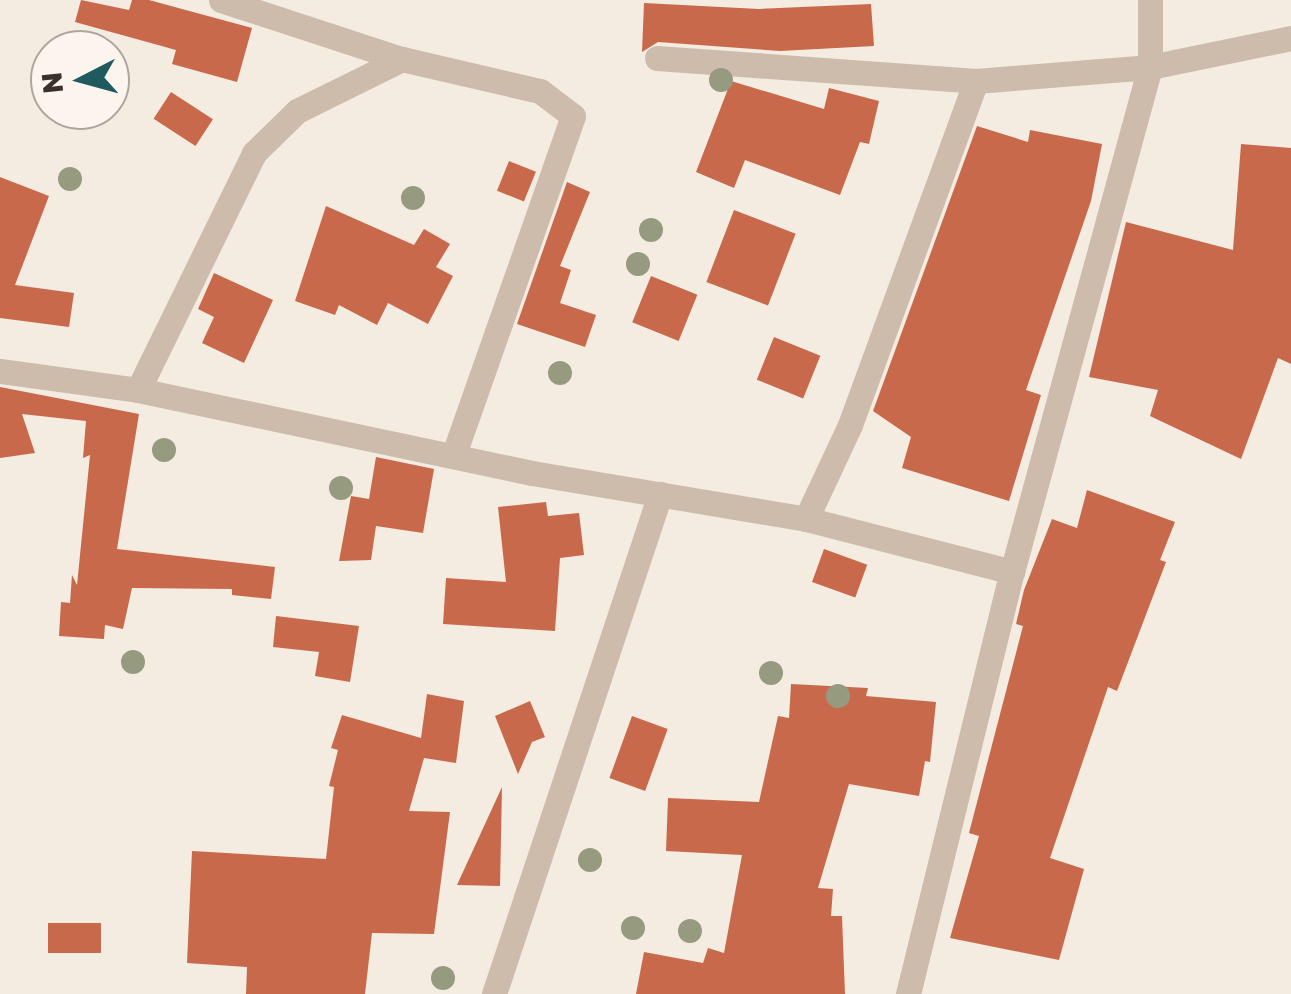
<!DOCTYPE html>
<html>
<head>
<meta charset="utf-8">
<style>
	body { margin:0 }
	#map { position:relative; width:1291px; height:994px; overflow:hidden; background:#f4ebe1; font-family:"Golos Text",sans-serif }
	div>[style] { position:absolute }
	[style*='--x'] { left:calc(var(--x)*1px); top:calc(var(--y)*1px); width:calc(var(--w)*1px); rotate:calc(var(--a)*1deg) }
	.building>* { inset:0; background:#c8694b; transform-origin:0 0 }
	.minor>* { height:25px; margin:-12.5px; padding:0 12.5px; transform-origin:12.5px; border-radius:12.5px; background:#cdbbac }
	.trees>* { width:24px; height:24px; margin:-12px; border-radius:50%; background:#969b7f }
	span { translate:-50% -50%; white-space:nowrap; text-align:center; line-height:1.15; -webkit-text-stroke:9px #fbf5ee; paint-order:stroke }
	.north { position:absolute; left:30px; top:30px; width:100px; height:100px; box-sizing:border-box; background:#fbf5ee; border:2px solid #aea6a0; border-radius:50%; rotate:264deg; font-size:28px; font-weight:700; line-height:40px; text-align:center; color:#3b302b }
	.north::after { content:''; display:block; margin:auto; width:35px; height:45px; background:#1f5a5e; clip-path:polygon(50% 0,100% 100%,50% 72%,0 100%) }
</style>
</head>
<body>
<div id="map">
	<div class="building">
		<div style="clip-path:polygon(81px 0,129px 10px,132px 0,149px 0,252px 28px,237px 82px,172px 64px,176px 50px,75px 22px)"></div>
		<div style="clip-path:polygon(644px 3px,759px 9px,871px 4px,874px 46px,780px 51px,658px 42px,642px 52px)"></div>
		<div style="clip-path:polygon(731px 81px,824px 109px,829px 88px,879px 101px,869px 144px,860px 142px,840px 195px,745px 160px,734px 188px,696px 172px)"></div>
		<div style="left:171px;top:92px;width:50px;height:32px;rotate:33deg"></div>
		<div style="clip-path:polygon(977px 126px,1028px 142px,1030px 130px,1102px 144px,1091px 201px,1026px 390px,1041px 395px,1009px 501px,902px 468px,911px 437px,873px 411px)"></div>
		<div style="clip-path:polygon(1241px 144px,1291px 148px,1291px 364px,1278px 358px,1241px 459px,1150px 416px,1158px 390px,1089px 377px,1126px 222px,1233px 250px)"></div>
		<div style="left:509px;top:161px;width:29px;height:32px;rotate:22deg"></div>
		<div style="clip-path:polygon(0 177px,49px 196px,15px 285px,74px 293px,69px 327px,0 318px)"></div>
		<div style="clip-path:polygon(567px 182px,590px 192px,560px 266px,571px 270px,560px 303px,596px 315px,585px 347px,517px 324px)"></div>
		<div style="clip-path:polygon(326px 206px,414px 245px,424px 229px,450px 244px,436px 267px,453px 276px,428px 324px,388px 303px,377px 325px,339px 305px,335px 315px,295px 301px)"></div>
		<div style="left:734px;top:210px;width:66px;height:77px;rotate:21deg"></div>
		<div style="clip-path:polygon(214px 273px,273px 300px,244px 363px,202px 343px,214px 317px,198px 309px)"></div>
		<div style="left:651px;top:276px;width:50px;height:50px;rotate:22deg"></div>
		<div style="left:774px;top:337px;width:50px;height:46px;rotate:22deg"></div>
		<div style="clip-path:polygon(0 387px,139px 414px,117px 549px,275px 567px,271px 599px,232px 595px,232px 589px,132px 588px,123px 629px,105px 625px,104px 639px,59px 636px,61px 602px,70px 603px,72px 575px,77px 585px,90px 455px,83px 458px,86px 421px,22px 414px,35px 453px,0 458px)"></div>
		<div style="clip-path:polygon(376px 457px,434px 469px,423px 533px,376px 526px,371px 560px,339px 561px,351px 496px,369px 499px)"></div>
		<div style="clip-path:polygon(1087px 490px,1175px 522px,1160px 560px,1166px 562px,1117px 691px,1108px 687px,1050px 858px,1084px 869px,1059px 960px,950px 938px,979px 836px,969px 833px,1023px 626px,1016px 624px,1024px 590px,1052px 519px,1077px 528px)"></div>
		<div style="clip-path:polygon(546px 502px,548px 516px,579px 513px,584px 555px,560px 558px,555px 631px,443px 624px,446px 578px,506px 582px,498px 507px)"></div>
		<div style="left:824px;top:549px;width:46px;height:35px;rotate:20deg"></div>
		<div style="clip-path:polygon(276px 616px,359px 626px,350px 682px,315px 676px,319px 652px,273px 647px)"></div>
		<div style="clip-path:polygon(791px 684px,868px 688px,866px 696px,936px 702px,930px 762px,925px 761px,919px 796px,849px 784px,818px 888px,833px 889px,831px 916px,842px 916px,845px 994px,636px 994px,644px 952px,703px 963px,708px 948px,724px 953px,742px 855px,666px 851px,668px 798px,759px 802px,778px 716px,789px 718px)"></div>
		<div style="clip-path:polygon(427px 694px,464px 701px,456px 763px,424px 758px,409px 811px,450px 812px,434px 934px,372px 933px,365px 994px,246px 994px,247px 967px,187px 963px,192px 851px,326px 859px,334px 787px,329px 786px,338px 750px,331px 748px,342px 715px,421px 738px)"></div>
		<div style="clip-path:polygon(530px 701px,545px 737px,532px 742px,518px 774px,495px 716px)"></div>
		<div style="left:632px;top:716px;width:38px;height:66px;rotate:20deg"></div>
		<div style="clip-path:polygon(502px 787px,500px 886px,457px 885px)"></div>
		<div style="left:48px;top:923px;width:53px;height:30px"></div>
	</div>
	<div class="minor">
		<div style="--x:221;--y:0;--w:190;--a:18.1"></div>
		<div style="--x:402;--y:59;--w:142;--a:13.1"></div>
		<div style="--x:540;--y:91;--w:41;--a:37.1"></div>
		<div style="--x:573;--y:116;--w:357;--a:109.4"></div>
		<div style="--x:657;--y:58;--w:320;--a:4.1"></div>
		<div style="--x:976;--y:81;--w:175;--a:-4.6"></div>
		<div style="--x:1150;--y:67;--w:144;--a:-11.6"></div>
		<div style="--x:0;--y:371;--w:139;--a:7.8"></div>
		<div style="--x:138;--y:390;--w:403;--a:11.9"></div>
		<div style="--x:532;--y:473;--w:278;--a:9.5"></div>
		<div style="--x:806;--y:519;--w:104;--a:-64.9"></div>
		<div style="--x:850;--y:425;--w:366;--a:-69.9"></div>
		<div style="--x:138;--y:390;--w:264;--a:-63.9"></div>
		<div style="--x:254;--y:153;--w:60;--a:-44.3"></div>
		<div style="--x:297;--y:111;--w:117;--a:-26.3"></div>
		<div style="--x:806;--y:519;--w:213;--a:14.4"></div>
		<div style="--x:494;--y:994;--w:527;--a:-71.63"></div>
		<div style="--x:908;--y:994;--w:435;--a:-76.2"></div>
		<div style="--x:1012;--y:572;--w:524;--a:-74.72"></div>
		<div style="--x:1150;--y:67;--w:67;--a:-90"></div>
	</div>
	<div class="trees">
		<div style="left:721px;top:80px"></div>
		<div style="left:70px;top:179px"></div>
		<div style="left:413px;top:198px"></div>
		<div style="left:651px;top:230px"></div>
		<div style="left:638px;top:264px"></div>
		<div style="left:560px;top:373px"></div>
		<div style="left:164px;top:450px"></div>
		<div style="left:341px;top:488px"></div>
		<div style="left:133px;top:662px"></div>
		<div style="left:771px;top:673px"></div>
		<div style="left:838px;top:696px"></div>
		<div style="left:590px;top:860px"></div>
		<div style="left:633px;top:928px"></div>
		<div style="left:690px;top:931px"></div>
		<div style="left:443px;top:978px"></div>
	</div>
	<div class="north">N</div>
</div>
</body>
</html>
